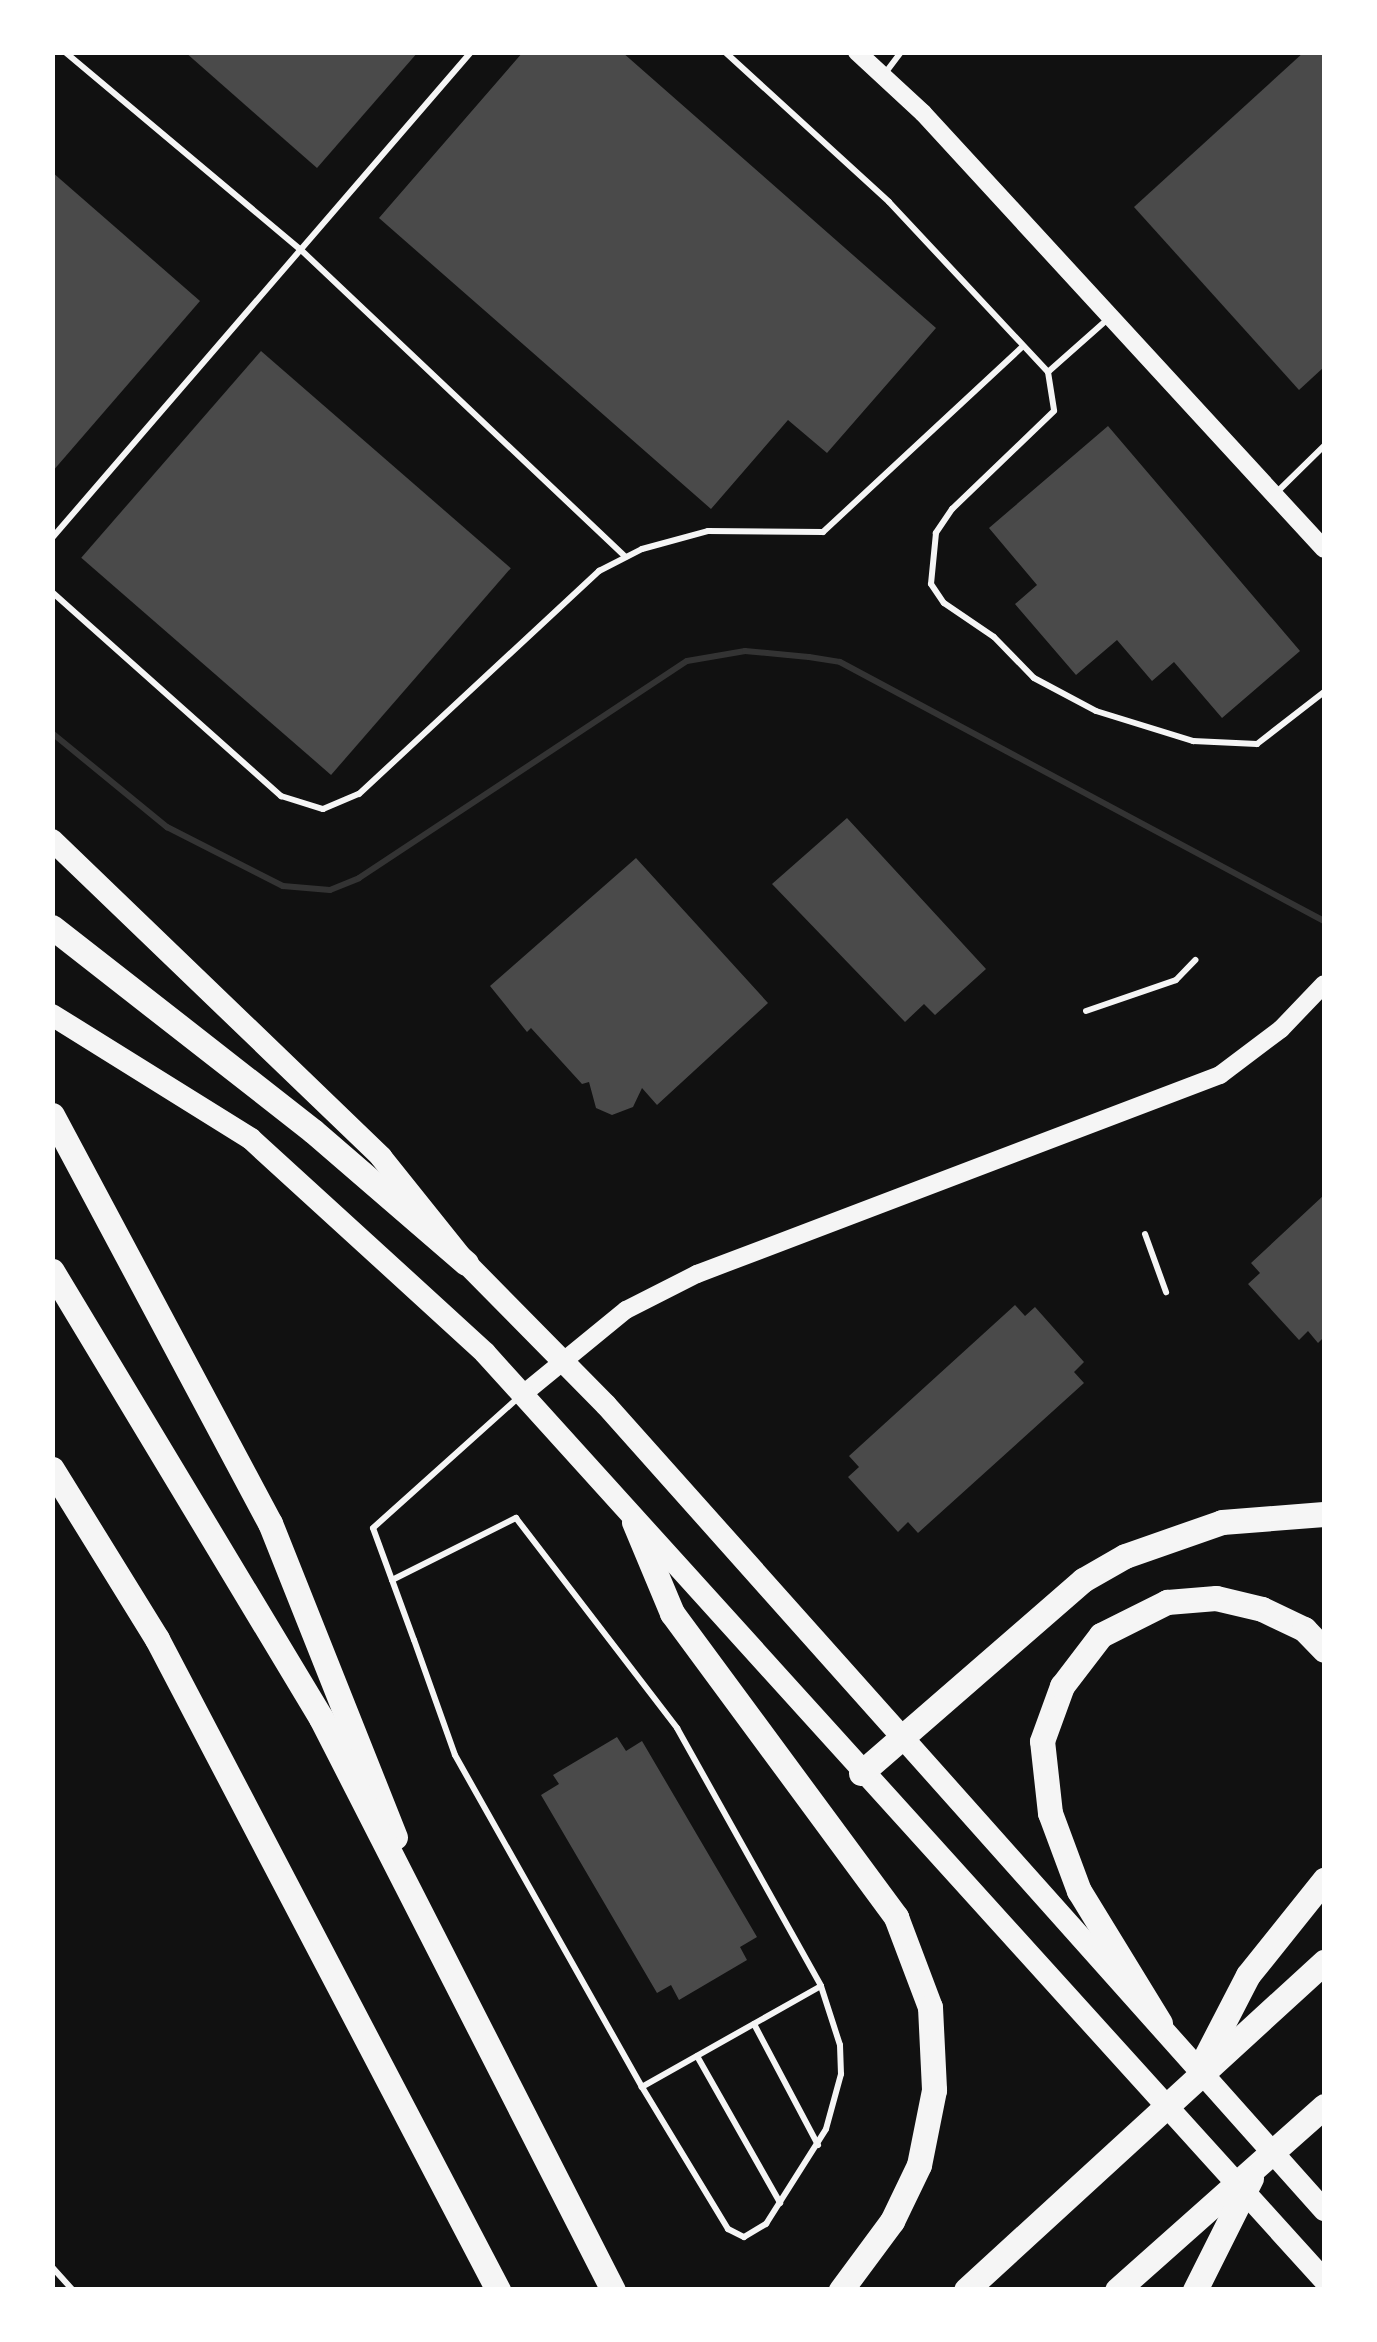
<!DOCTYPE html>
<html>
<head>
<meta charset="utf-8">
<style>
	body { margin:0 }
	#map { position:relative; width:1377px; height:2342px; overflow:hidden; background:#111; font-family:"IBM Plex Serif",serif }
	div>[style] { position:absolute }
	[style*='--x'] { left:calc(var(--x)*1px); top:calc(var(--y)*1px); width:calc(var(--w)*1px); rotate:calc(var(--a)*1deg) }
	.stream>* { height:6px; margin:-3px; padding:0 3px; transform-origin:3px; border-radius:3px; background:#333 }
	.building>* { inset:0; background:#4a4a4a; transform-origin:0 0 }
	.service>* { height:6px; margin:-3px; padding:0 3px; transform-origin:3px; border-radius:3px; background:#f5f5f5 }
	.tertiary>* { height:18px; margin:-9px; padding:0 9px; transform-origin:9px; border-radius:9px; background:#f5f5f5 }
	.trunk>* { height:22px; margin:-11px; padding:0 11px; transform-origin:11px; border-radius:11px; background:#f5f5f5 }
	.motorway>* { height:25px; margin:-12.5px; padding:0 12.5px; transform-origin:12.5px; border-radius:12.5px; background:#f5f5f5 }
	span { translate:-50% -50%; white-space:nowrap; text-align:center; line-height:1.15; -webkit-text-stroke:9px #fff; paint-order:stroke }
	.frame { position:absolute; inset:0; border:55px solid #fff; pointer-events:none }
</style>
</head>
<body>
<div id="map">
	<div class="stream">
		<div style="--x:52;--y:733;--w:149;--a:39.3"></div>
		<div style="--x:167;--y:827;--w:130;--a:27"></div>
		<div style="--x:283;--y:886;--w:47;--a:4.9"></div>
		<div style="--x:330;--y:890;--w:31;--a:-22"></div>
		<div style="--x:359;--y:878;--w:393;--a:-33.5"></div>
		<div style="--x:687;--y:661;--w:59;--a:-9.8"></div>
		<div style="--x:745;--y:651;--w:64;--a:5.4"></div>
		<div style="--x:809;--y:657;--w:31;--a:9"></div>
		<div style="--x:840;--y:662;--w:549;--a:28.15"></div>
	</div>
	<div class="building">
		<div style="clip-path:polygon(185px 52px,418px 52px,317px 168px)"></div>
		<div style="clip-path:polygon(523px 52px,622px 52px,936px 328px,827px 453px,788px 420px,711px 509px,379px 218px)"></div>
		<div style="clip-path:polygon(1304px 52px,1324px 52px,1324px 367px,1299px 390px,1134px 207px)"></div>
		<div style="clip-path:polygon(52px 172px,200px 301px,52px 472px)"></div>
		<div style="left:261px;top:351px;width:331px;height:274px;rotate:41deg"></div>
		<div style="clip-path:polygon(1108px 426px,1300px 651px,1222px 718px,1174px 662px,1152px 681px,1117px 640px,1076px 675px,1015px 604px,1037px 585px,989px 528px)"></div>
		<div style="clip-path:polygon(847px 818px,986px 969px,935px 1015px,924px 1004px,905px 1022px,772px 884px)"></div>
		<div style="clip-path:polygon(636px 858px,768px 1003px,657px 1105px,642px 1088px,633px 1107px,612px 1115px,596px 1108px,589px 1082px,582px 1084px,531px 1028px,527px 1032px,490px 986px)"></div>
		<div style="clip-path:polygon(1324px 1195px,1324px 1337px,1318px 1343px,1308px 1331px,1299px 1340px,1248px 1284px,1260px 1273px,1251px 1263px)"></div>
		<div style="clip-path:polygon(1015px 1305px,1025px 1316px,1035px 1307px,1084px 1362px,1074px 1372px,1084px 1383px,918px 1533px,908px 1522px,898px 1532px,848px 1477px,859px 1467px,849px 1456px)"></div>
		<div style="clip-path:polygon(617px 1737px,626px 1751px,642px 1741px,757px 1937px,740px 1947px,747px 1960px,679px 2000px,671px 1985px,657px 1993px,541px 1795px,559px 1784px,553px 1775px)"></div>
	</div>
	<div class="service">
		<div style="--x:65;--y:52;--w:307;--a:40"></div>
		<div style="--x:300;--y:249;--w:448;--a:43.4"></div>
		<div style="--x:725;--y:52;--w:222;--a:42.4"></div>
		<div style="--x:889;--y:202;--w:233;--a:46.9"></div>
		<div style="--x:1048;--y:372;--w:39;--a:81"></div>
		<div style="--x:1054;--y:411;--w:141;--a:136.1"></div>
		<div style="--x:952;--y:509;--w:29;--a:124"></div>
		<div style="--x:936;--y:533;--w:51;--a:95.6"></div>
		<div style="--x:931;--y:584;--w:23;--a:56"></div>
		<div style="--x:944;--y:603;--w:60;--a:34.2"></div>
		<div style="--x:994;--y:637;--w:57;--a:45.7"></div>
		<div style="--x:1034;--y:678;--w:70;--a:28"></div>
		<div style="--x:1096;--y:711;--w:102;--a:17.2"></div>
		<div style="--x:1193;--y:741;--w:64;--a:2.7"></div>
		<div style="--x:1257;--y:744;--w:85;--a:-37.8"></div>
		<div style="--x:883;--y:76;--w:30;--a:-53"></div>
		<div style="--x:1048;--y:372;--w:81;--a:-41.5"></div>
		<div style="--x:1275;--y:494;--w:69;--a:-44.4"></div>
		<div style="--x:52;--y:538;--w:642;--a:-49.23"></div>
		<div style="--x:52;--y:592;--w:307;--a:41.7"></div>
		<div style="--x:281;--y:796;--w:44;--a:17.2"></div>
		<div style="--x:323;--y:809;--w:39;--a:-23"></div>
		<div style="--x:359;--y:794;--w:328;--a:-42.9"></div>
		<div style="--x:599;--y:571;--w:48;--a:-27.1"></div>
		<div style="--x:642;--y:549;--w:68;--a:-15.3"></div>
		<div style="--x:708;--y:531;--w:115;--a:0.5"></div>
		<div style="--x:823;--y:532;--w:273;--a:-42.9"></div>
		<div style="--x:1086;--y:1011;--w:95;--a:-19"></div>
		<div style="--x:1176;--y:980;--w:28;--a:-46"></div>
		<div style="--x:1145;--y:1234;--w:62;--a:70.1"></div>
		<div style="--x:392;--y:1580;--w:139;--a:-26.6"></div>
		<div style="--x:516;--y:1518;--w:265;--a:52.5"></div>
		<div style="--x:677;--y:1728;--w:295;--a:60.8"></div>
		<div style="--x:821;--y:1986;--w:206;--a:150.6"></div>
		<div style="--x:642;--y:2087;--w:381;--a:-119.4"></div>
		<div style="--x:455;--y:1755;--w:122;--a:-109.6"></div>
		<div style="--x:414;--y:1640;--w:64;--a:-110.1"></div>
		<div style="--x:392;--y:1580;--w:55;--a:-110.1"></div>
		<div style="--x:373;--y:1528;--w:198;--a:-41.9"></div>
		<div style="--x:754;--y:2024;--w:137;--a:62.1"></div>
		<div style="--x:697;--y:2056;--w:169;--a:60.5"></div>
		<div style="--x:642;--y:2087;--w:166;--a:58.8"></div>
		<div style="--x:728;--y:2229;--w:18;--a:27"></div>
		<div style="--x:744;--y:2237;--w:26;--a:-31"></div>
		<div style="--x:766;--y:2224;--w:112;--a:-57.7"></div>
		<div style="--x:826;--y:2129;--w:57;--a:-74.7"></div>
		<div style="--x:841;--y:2074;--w:29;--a:-92"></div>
		<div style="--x:840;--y:2045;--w:62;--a:-107.9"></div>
		<div style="--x:52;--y:2267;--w:31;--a:48"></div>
	</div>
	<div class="tertiary">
		<div style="--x:857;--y:52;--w:90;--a:42.7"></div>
		<div style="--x:923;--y:113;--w:592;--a:47.39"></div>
		<div style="--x:522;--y:1395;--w:134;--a:-39.3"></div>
		<div style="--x:626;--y:1310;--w:80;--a:-26.9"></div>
		<div style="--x:697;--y:1274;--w:560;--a:-20.83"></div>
		<div style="--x:1220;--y:1075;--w:76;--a:-37"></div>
		<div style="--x:1281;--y:1029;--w:62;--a:-46.3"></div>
	</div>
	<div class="trunk">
		<div style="--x:52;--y:840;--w:457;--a:43.9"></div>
		<div style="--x:381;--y:1157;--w:136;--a:51.3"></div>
		<div style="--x:466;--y:1263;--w:199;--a:45.4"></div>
		<div style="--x:606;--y:1405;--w:1079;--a:48.27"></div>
		<div style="--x:52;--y:1015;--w:234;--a:31.9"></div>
		<div style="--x:251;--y:1139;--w:317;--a:42.4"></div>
		<div style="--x:485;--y:1353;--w:1250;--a:47.85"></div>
	</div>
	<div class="motorway">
		<div style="--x:52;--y:927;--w:331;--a:38"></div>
		<div style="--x:313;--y:1131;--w:202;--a:40.8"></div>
		<div style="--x:52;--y:1115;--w:463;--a:61.9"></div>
		<div style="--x:270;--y:1523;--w:338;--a:68.3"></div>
		<div style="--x:52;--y:1271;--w:522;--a:58.96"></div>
		<div style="--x:321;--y:1718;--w:642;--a:62.96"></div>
		<div style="--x:52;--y:1469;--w:200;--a:58.3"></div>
		<div style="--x:157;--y:1639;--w:735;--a:62.35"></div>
		<div style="--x:634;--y:1522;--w:99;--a:67.3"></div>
		<div style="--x:672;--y:1613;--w:378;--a:53.6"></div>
		<div style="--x:896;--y:1917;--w:96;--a:69.3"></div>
		<div style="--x:930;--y:2007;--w:83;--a:87.2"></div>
		<div style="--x:934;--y:2090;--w:76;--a:101.3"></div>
		<div style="--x:919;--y:2165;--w:62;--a:115.7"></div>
		<div style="--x:892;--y:2221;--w:86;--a:126.5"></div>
		<div style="--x:861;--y:1773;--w:294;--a:-41"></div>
		<div style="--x:1083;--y:1580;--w:48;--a:-29.7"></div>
		<div style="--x:1125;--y:1556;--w:103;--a:-19.3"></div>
		<div style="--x:1222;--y:1522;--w:102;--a:-4.5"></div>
		<div style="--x:1160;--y:2023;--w:155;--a:-121.5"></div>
		<div style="--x:1079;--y:1891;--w:83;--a:-110.4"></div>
		<div style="--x:1050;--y:1813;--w:72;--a:-96.3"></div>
		<div style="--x:1042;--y:1741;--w:59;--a:-70"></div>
		<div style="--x:1062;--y:1686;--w:64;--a:-52.6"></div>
		<div style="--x:1101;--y:1635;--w:74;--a:-26.6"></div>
		<div style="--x:1167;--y:1602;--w:49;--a:-4.7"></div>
		<div style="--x:1216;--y:1598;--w:47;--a:13.4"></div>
		<div style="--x:1262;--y:1609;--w:47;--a:25.5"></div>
		<div style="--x:1304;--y:1629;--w:29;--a:46"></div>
		<div style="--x:1201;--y:2066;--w:102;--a:-62.7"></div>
		<div style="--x:1248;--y:1975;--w:122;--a:-51.3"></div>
		<div style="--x:966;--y:2290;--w:486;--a:-42.5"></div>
		<div style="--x:1117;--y:2290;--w:277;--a:-41.6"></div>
		<div style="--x:1195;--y:2290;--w:125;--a:-63.4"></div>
	</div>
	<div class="frame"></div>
</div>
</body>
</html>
